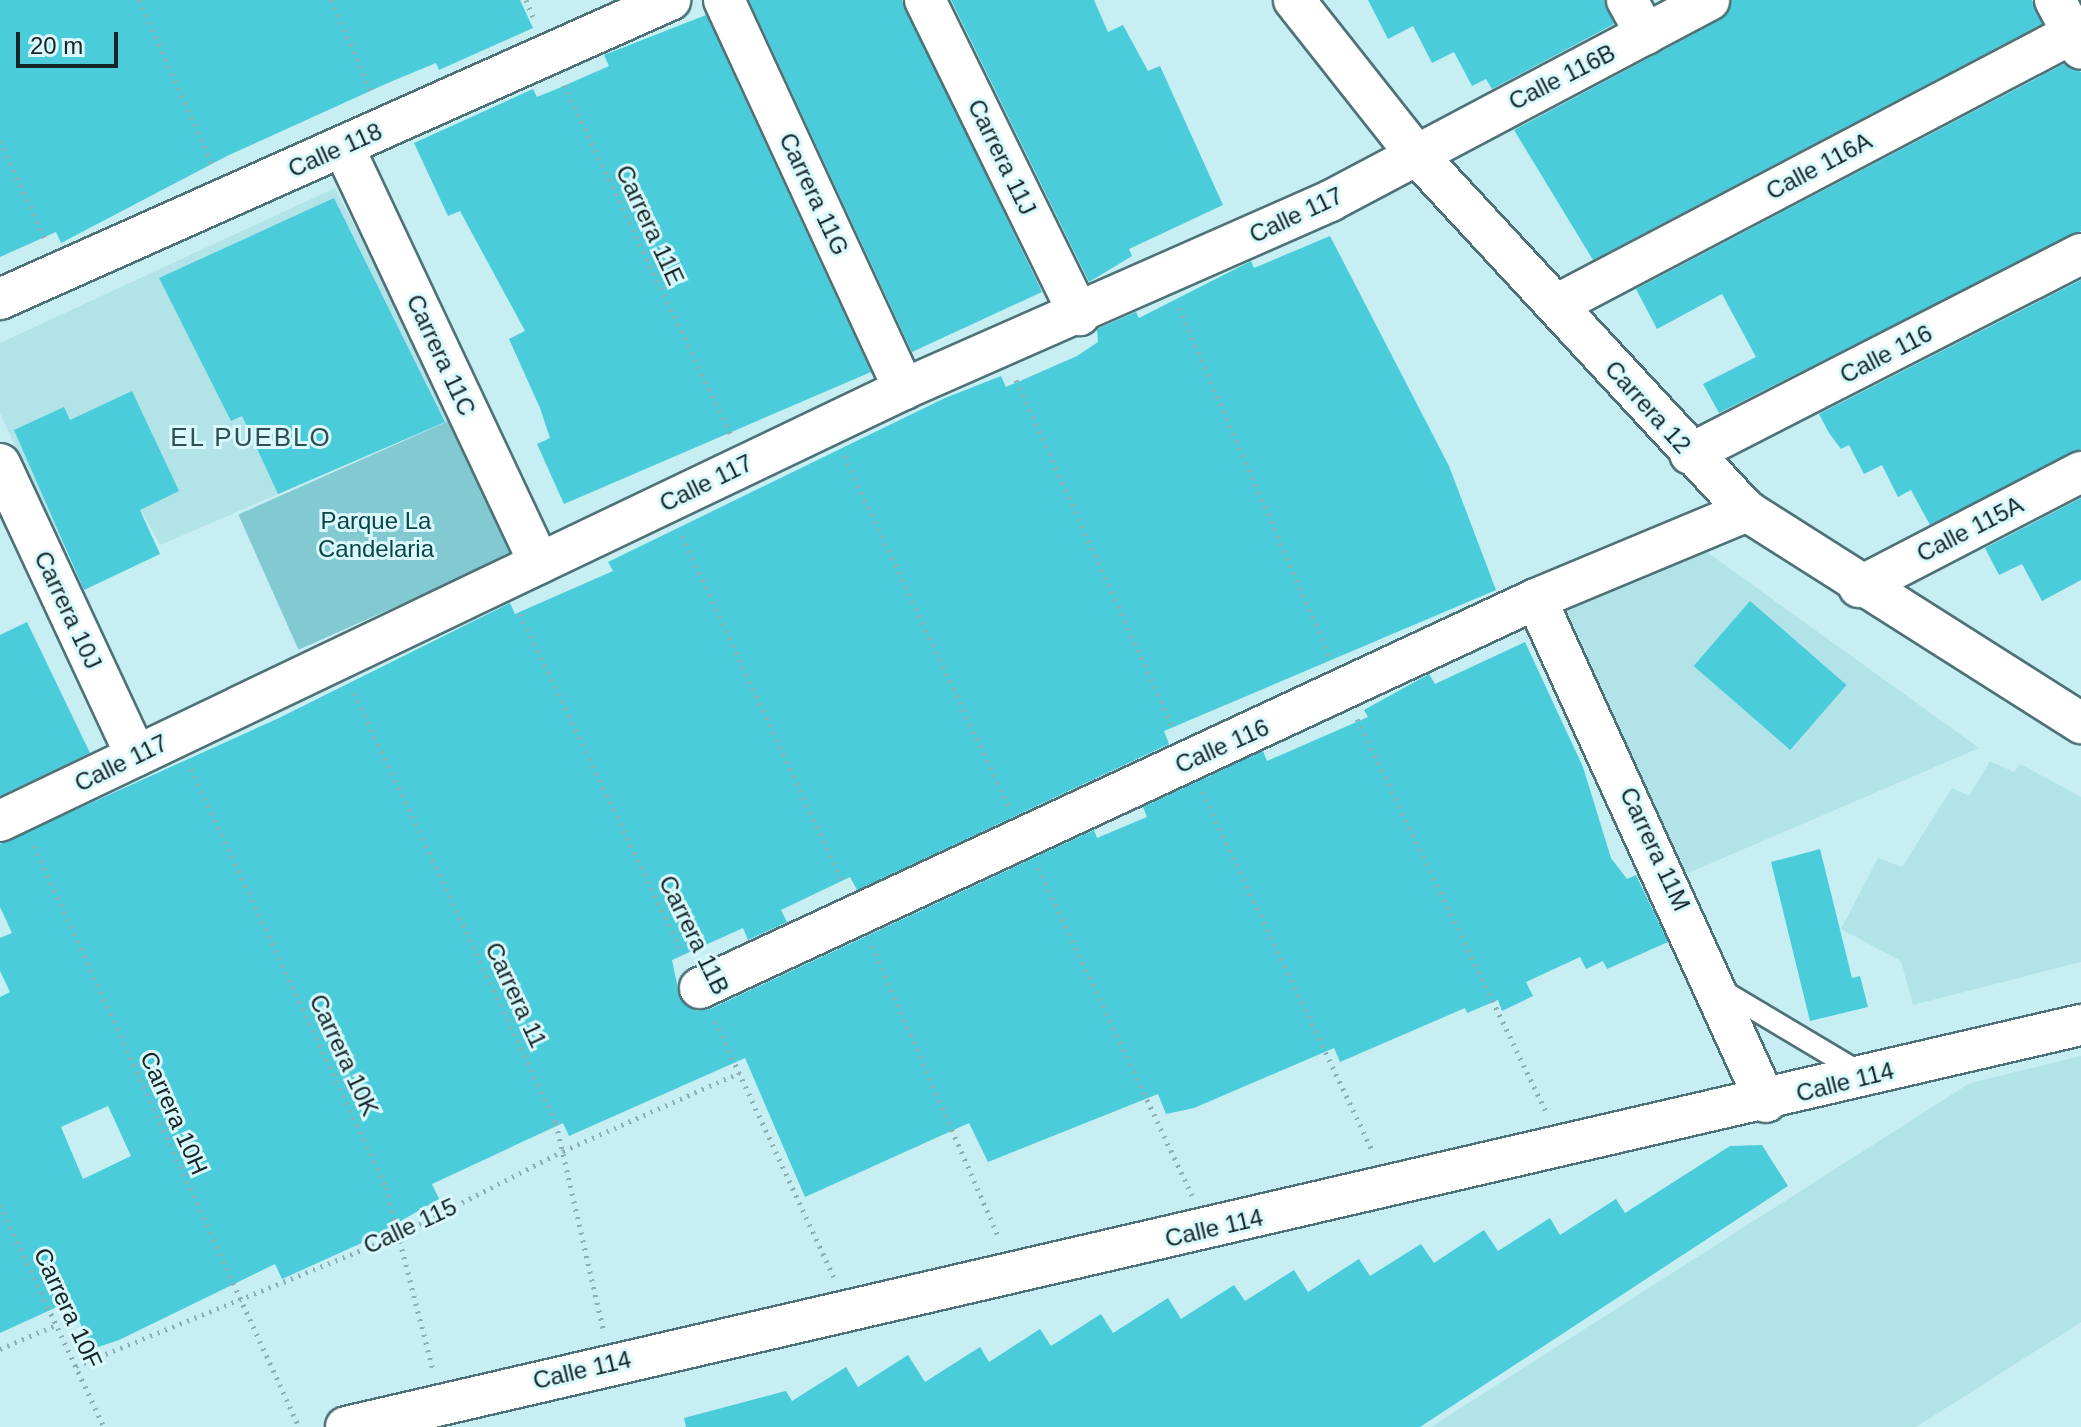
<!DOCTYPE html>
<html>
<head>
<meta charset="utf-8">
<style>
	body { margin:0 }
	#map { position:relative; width:2081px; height:1427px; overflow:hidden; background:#c6eef3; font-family:Helvetica,sans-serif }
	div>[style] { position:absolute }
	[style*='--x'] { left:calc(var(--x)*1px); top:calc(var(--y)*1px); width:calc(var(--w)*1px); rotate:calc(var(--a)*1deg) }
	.built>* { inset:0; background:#b2e3e9 }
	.green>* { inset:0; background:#82c9d2; transform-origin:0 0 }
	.building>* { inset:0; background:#4accda; transform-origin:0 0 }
	.path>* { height:5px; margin-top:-2.5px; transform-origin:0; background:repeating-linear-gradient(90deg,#8eaeb2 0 2px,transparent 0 8px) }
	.roads { filter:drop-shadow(2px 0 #4e7277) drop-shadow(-2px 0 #4e7277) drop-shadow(0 2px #4e7277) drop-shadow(0 -2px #4e7277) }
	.service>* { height:20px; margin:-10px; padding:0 10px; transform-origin:10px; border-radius:10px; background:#fff }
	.minor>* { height:40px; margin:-20px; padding:0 20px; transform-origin:20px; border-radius:20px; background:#fff }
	span { translate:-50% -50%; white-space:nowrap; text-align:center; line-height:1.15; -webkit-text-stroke:6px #d9f9fd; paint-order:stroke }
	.street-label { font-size:24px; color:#152426 }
	.park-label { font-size:24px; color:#09454b }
	.neighbourhood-label { font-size:26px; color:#2c5054; letter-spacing:2px }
	.scale { position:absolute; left:16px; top:32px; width:102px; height:36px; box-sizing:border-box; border:4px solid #152426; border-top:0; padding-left:10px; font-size:24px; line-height:28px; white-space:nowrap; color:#152426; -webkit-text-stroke:6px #d9f9fd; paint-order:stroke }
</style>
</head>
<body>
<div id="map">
	<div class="built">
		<div style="clip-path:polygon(335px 188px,453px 419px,160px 545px,142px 512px,63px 549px,0 413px,0 343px)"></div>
		<div style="clip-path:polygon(1700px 547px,1979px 748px,1679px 877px,1560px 609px)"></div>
		<div style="clip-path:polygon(1990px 761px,2014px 772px,2020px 764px,2081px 797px,2081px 962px,1913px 1005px,1901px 961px,1841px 929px,1878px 858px,1902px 867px,1952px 788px,1969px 796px)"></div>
		<div style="clip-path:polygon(2081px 1056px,2081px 1322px,1916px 1427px,1431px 1427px,1970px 1083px)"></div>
	</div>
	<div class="green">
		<div style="left:453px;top:419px;width:148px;height:235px;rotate:66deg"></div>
	</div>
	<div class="building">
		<div style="clip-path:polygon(0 0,520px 0,533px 28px,439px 70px,436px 63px,390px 82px,227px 156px,61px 243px,56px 232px,0 257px)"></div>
		<div style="clip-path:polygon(749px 0,902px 0,1042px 292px,912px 352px)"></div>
		<div style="clip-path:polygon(951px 0,1094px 0,1108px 32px,1123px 25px,1148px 71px,1160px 66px,1223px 205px,1129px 249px,1132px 256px,1089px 282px)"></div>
		<div style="clip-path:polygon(1368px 0,1604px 0,1614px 24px,1492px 89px,1486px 79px,1472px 86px,1454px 52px,1432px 63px,1413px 26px,1388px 39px)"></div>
		<div style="clip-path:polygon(1732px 0,2032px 0,2042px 24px,1593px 260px,1514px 130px,1720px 20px)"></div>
		<div style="clip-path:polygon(706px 15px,871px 372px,564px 504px,537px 444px,550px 438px,540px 408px,509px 339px,525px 331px,460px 211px,448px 216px,414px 143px,533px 89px,537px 97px,559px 88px,609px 66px,604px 55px)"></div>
		<div style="clip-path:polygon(2064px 64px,2081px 72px,2081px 231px,1719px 413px,1703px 384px,1756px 357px,1722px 294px,1657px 329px,1636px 289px)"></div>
		<div style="clip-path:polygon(334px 198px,445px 422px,278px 494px,242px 416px,231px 421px,159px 278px)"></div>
		<div style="clip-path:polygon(evenodd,1330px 236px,1449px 466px,1496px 590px,1164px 731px,1169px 744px,857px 890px,850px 877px,781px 910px,787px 922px,748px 940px,743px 928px,672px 960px,680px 998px,697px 1011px,710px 1009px,1094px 830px,1097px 838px,1147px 817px,1143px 807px,1263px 751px,1267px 761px,1368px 717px,1364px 710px,1429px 674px,1435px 684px,1525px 642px,1583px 767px,1611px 858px,1627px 879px,1636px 875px,1668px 942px,1607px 969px,1603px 961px,1586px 969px,1580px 957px,1526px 982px,1533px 996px,1502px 1011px,1498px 1000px,1467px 1013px,1465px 1008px,1340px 1062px,1334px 1048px,1194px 1108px,1166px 1114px,1158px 1094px,988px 1162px,969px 1123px,805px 1197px,745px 1058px,569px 1136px,563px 1123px,432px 1184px,439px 1199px,366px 1241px,282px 1279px,275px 1264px,119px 1340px,92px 1349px,70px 1301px,0 1333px,0 997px,10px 992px,0 971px,0 938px,12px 933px,0 907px,0 844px,279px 718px,510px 603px,515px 614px,613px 571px,608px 562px,945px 398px,1001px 376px,1006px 387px,1077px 356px,1098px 342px,1097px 329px,1136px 312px,1139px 318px,1251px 261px,1254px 268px,1330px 236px,108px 1106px,131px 1156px,83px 1179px,61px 1127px,108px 1106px)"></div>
		<div style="clip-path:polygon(2081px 280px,2081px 449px,1930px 525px,1911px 490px,1898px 497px,1882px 465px,1864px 474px,1849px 445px,1841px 449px,1829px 433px,1819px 414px)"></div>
		<div style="clip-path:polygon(132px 391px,179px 491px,140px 510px,160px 554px,84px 590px,14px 430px,64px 407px,70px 420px)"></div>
		<div style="clip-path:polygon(2081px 498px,2081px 580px,2042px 601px,2022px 564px,1999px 575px,1985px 548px)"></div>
		<div style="left:1750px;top:601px;width:128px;height:86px;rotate:41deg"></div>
		<div style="clip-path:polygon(27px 622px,90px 753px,0 796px,0 635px)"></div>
		<div style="clip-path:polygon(1820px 849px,1852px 978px,1860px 976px,1868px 1007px,1810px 1021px,1771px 862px)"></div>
		<div style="clip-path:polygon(1762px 1145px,1788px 1186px,1420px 1427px,686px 1427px,684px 1418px,786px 1391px,792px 1401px,846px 1367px,858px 1387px,908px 1355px,925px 1382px,980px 1347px,989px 1362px,1040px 1329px,1051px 1346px,1101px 1314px,1113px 1333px,1168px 1298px,1181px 1319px,1234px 1285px,1245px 1301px,1294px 1270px,1308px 1292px,1359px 1259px,1370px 1276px,1421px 1244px,1434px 1263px,1484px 1230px,1498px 1251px,1550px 1218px,1560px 1235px,1616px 1199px,1625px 1213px,1730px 1146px)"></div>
	</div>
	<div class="path">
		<div style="--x:139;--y:0;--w:180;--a:66"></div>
		<div style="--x:331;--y:0;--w:102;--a:66.2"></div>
		<div style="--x:526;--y:0;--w:23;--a:67"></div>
		<div style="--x:564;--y:85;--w:386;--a:64.5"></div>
		<div style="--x:0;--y:141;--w:108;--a:65.3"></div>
		<div style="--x:1179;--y:308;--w:378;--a:66.6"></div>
		<div style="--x:1016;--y:380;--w:382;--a:65.7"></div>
		<div style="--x:844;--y:456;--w:386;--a:64.8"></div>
		<div style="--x:682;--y:536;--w:383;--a:65.1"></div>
		<div style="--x:520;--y:614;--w:377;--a:64.4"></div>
		<div style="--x:354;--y:693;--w:475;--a:64.8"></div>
		<div style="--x:556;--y:1123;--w:214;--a:77.1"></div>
		<div style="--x:1357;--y:719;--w:438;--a:64.3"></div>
		<div style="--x:191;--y:769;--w:461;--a:65"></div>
		<div style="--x:386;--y:1187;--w:189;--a:75.6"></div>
		<div style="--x:1202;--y:792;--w:399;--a:64.6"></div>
		<div style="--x:34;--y:846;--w:639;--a:65.48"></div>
		<div style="--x:1038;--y:868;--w:362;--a:64.8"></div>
		<div style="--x:872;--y:946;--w:318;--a:66.5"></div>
		<div style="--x:715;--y:1021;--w:282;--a:65.1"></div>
		<div style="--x:0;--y:1205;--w:245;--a:64.9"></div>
		<div style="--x:0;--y:1349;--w:61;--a:-23.2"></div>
		<div style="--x:76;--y:1366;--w:348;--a:-22.1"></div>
		<div style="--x:398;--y:1235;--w:185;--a:-27"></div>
		<div style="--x:563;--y:1151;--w:193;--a:-23.9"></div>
	</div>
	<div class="roads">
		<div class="service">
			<div style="--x:1720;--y:989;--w:164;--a:30.8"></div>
		</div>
		<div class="minor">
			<div style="--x:724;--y:0;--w:429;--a:65.2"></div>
			<div style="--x:925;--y:0;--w:351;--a:63.9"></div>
			<div style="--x:1294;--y:0;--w:195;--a:51.7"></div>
			<div style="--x:1415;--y:153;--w:488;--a:47.2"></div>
			<div style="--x:1747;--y:511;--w:396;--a:32.4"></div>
			<div style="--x:1627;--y:0;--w:39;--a:61"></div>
			<div style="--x:2055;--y:0;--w:55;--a:62"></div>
			<div style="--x:343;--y:146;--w:461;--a:64.8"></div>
			<div style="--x:0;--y:299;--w:734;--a:-24.05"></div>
			<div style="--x:1558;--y:304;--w:591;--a:-27.74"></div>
			<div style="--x:1690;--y:454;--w:439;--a:-27.1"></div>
			<div style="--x:0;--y:464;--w:322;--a:65"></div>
			<div style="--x:1859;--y:587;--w:250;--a:-27.4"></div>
			<div style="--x:1536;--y:599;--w:553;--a:65.43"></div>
			<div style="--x:0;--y:821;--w:1002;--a:-25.54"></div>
			<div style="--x:904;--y:389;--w:466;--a:-23.8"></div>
			<div style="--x:1330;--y:201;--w:429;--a:-27.9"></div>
			<div style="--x:700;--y:988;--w:922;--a:-24.95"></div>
			<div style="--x:1536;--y:599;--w:229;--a:-22.6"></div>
			<div style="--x:346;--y:1427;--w:1781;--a:-13.05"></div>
		</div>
	</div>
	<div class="street-label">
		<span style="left:1562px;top:77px;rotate:-27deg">Calle 116B</span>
		<span style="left:335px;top:150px;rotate:-24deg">Calle 118</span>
		<span style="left:1002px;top:157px;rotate:64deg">Carrera 11J</span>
		<span style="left:1819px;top:166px;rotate:-28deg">Calle 116A</span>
		<span style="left:814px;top:194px;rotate:65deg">Carrera 11G</span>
		<span style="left:1296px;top:215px;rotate:-25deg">Calle 117</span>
		<span style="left:650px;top:225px;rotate:65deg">Carrera 11E</span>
		<span style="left:1886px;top:354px;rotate:-27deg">Calle 116</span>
		<span style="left:441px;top:355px;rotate:65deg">Carrera 11C</span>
		<span style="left:1648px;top:407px;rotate:48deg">Carrera 12</span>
		<span style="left:706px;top:483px;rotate:-26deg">Calle 117</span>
		<span style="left:1970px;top:529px;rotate:-27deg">Calle 115A</span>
		<span style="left:68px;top:610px;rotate:65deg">Carrera 10J</span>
		<span style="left:1222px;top:746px;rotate:-24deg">Calle 116</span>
		<span style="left:121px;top:763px;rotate:-26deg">Calle 117</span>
		<span style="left:1655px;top:849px;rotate:65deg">Carrera 11M</span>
		<span style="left:694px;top:935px;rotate:64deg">Carrera 11B</span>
		<span style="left:516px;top:995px;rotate:65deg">Carrera 11</span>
		<span style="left:344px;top:1055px;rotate:65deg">Carrera 10K</span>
		<span style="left:1845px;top:1082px;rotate:-14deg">Calle 114</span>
		<span style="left:174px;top:1113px;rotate:66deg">Carrera 10H</span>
		<span style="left:410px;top:1226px;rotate:-25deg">Calle 115</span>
		<span style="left:1214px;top:1228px;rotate:-13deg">Calle 114</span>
		<span style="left:68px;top:1308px;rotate:65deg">Carrera 10F</span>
		<span style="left:582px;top:1370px;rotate:-13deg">Calle 114</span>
	</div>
	<div class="park-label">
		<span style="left:376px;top:535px">Parque La<br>Candelaria</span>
	</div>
	<div class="neighbourhood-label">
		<span style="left:251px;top:438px">EL PUEBLO</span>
	</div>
	<div class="scale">20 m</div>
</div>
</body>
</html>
